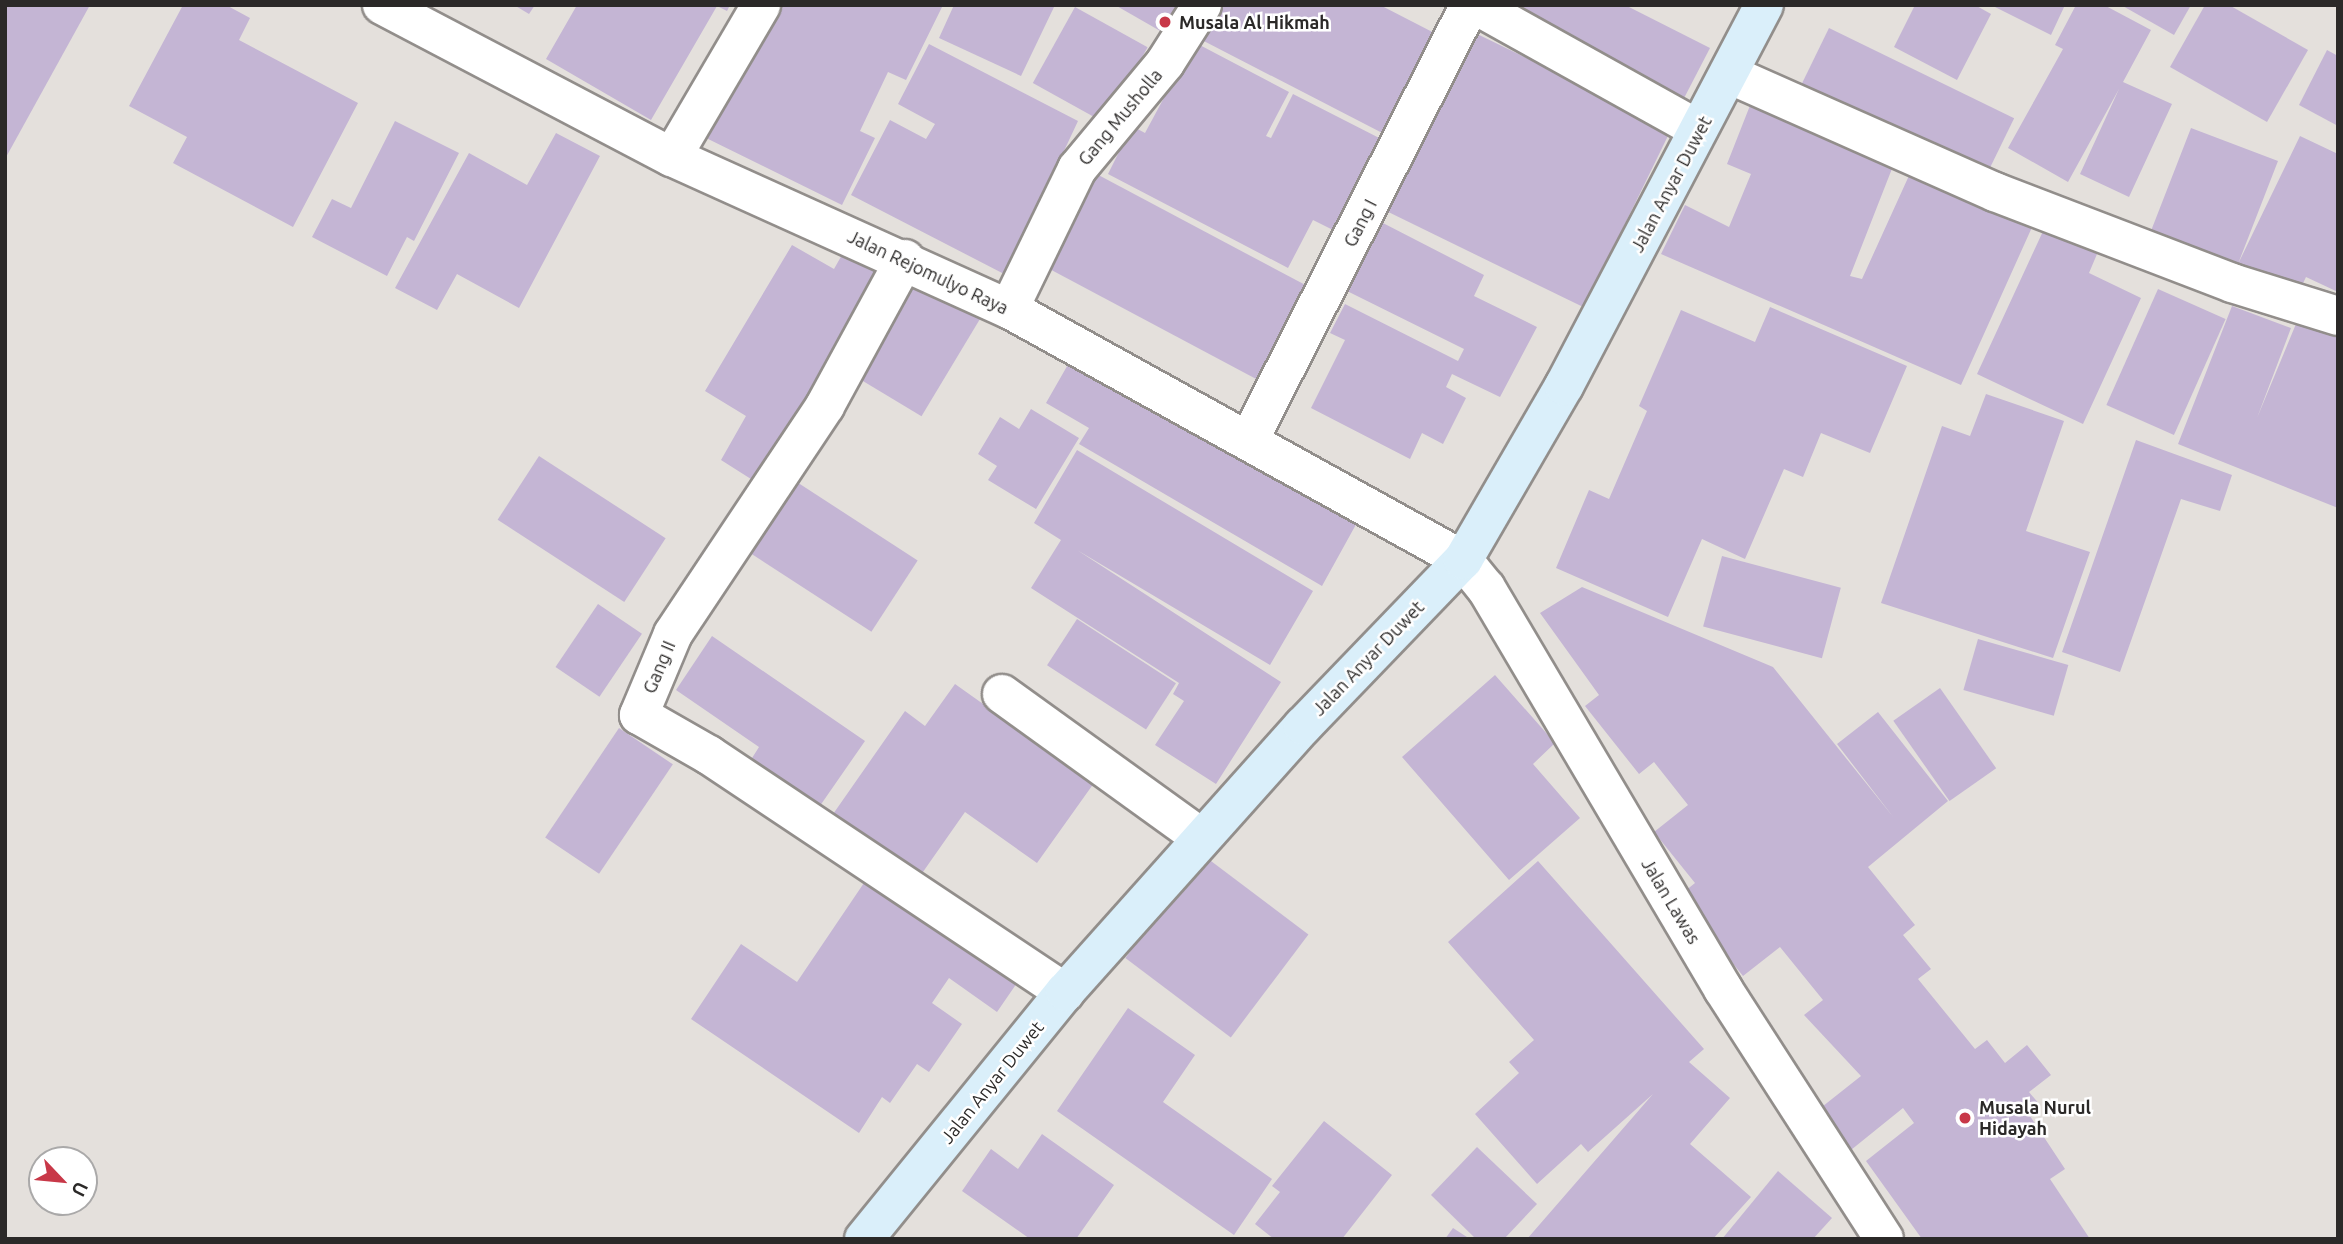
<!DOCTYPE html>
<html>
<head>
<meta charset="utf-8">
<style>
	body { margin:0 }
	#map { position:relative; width:2343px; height:1244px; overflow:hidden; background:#e4e0dc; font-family:Ubuntu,sans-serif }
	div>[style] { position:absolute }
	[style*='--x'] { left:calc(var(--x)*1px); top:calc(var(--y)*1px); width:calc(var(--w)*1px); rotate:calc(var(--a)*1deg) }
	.building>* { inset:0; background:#c4b5d4; transform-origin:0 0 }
	.roads { filter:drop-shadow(2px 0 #928e8b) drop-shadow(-2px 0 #928e8b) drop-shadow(0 2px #928e8b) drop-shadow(0 -2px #928e8b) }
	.street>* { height:38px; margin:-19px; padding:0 19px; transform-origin:19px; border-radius:19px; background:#fff }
	.secondary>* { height:38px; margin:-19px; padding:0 19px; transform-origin:19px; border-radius:19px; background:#daeffa }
	.dots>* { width:19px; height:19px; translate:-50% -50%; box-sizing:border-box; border:4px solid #fff; border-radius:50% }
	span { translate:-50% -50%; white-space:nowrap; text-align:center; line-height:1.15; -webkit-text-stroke:5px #fff; paint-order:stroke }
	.poi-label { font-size:18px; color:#2b2928; font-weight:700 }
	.left { translate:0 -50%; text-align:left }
	.street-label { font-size:18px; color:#2b2928 }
	.frame { position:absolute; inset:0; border:7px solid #2b2928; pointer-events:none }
	.north { position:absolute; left:28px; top:1146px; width:70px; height:70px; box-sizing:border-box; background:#fff; border:2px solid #aaa9a9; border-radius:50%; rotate:116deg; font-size:19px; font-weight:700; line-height:28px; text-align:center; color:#2b2928 }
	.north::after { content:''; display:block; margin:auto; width:24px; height:32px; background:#c83848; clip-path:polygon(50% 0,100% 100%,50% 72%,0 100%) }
</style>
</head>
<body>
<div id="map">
	<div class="building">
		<div style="clip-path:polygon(5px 5px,90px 5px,5px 159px)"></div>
		<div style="clip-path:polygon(183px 5px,226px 5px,250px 18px,239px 40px,358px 103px,293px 227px,173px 163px,187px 137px,129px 106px)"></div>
		<div style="clip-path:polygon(514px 5px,535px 5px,529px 14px)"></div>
		<div style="clip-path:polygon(577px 5px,730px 5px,727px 11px,717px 6px,651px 120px,546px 59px)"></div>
		<div style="clip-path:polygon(774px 5px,943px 5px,906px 80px,888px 72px,860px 131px,875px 138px,842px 205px,700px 135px)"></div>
		<div style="clip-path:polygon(954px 5px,1055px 5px,1021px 76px,939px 38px)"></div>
		<div style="clip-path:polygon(1115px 5px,1195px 5px,1176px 40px)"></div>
		<div style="clip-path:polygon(1215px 5px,1380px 5px,1444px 38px,1392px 138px,1198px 38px)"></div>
		<div style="clip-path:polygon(1503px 5px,1625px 5px,1710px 48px,1681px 104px)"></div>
		<div style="clip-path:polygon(1915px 5px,1975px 5px,1991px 14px,1957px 80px,1894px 47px)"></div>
		<div style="clip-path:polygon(1991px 5px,2065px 5px,2051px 35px)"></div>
		<div style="clip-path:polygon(2076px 5px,2104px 5px,2151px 30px,2123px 82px,2172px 104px,2129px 197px,2080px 174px,2119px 89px,2068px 182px,2008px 148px,2063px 49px,2055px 45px)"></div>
		<div style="clip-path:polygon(2121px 5px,2191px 5px,2174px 35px)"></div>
		<div style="clip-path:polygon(2205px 5px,2229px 5px,2308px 50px,2267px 122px,2170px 67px)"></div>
		<div style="left:1075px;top:7px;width:83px;height:87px;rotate:29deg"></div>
		<div style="left:1829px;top:28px;width:206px;height:69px;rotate:26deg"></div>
		<div style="left:1471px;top:31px;width:223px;height:199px;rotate:26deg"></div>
		<div style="clip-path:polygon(1194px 42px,1289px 92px,1266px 136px,1271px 138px,1293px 94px,1391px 144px,1343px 235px,1313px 220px,1288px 268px,1108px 174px,1132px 126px,1145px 133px)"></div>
		<div style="clip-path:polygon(929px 44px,1078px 121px,1006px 275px,851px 195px,890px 120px,926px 139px,935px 124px,898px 104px)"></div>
		<div style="clip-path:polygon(2327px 50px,2338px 56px,2338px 126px,2299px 105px)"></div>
		<div style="clip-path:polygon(1751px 103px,1895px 161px,1850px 276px,1862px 279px,1912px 169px,2033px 225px,1961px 385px,1661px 254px,1685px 205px,1729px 227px,1751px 174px,1727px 164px)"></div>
		<div style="clip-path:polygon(395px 121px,459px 153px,414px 241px,407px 237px,387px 276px,312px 237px,332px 199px,351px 208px)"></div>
		<div style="clip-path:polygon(2191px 128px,2278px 161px,2238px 264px,2300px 136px,2338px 154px,2338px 292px,2306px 277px,2296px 298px,2149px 236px)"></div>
		<div style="clip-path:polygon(556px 133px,600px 156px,519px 308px,457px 274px,437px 310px,395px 288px,469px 153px,527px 185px)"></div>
		<div style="left:1089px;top:170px;width:259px;height:106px;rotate:28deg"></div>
		<div style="clip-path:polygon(1381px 222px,1484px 275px,1474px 296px,1537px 327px,1500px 397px,1452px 374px,1446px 387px,1466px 398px,1443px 444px,1422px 433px,1410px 459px,1311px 408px,1345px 340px,1330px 333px,1345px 304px,1458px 361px,1464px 349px,1347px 291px)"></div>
		<div style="clip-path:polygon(2044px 229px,2097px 254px,2089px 273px,2141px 298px,2083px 424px,1977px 374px)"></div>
		<div style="clip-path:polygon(792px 245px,834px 269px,847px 246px,889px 270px,762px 486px,721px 460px,746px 416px,705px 391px)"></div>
		<div style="left:913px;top:277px;width:79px;height:115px;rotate:31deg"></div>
		<div style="left:2158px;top:289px;width:74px;height:127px;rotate:24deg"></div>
		<div style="clip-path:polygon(2232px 306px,2291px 328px,2257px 418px,2298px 319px,2338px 335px,2338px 508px,2178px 444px)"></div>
		<div style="clip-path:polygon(1770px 307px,1907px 366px,1870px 453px,1821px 433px,1803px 477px,1784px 469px,1745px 559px,1702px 539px,1668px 617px,1556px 568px,1589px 490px,1609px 499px,1647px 411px,1639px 406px,1681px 310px,1755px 342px)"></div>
		<div style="clip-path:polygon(1074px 354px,1359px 519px,1322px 586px,1079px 444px,1089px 428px,1046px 403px)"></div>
		<div style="clip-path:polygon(1986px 394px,2064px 421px,2026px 531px,2090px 552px,2053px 658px,1881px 603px,1942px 426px,1970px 436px)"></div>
		<div style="clip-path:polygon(1031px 409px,1079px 438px,1036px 509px,988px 480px,997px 466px,978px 454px,1000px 417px,1019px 429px)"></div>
		<div style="clip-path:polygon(2136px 440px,2232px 475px,2220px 511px,2181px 499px,2120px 672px,2062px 652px)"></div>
		<div style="clip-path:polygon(1077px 450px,1313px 591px,1270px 665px,1077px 550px,1281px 682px,1216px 784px,1155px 745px,1184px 701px,1173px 694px,1179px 683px,1031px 588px,1061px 540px,1034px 523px)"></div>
		<div style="left:539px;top:456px;width:151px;height:76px;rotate:33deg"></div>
		<div style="left:786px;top:475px;width:157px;height:85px;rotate:33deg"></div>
		<div style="left:1722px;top:556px;width:123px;height:73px;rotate:15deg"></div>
		<div style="clip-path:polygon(1582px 587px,1773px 667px,1894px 818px,1837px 744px,1878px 712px,1948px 801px,1868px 867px,1915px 925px,1903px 935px,1931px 969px,1918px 979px,1975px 1049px,1987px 1040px,2005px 1063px,2027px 1045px,2051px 1075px,2029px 1092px,2040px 1105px,2028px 1113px,2065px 1169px,2050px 1179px,2090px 1239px,1922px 1239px,1866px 1161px,1914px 1123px,1903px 1108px,1846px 1154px,1813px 1114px,1861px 1076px,1804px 1015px,1823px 1000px,1780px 947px,1743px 976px,1679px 896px,1695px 883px,1654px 832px,1688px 805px,1654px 762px,1639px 774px,1585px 706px,1599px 695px,1540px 613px)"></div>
		<div style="left:598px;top:604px;width:53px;height:76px;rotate:34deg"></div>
		<div style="left:1077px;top:619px;width:118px;height:55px;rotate:33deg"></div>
		<div style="clip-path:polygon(712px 636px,865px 741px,815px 813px,747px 766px,759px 747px,676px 690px)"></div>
		<div style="left:1978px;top:639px;width:94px;height:53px;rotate:16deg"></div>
		<div style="clip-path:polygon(1495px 675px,1555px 743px,1533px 764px,1580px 818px,1509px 880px,1402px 757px)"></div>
		<div style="clip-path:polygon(955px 684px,1094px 783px,1037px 863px,965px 812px,918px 879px,831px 817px,905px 711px,925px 726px)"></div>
		<div style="left:1940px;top:688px;width:98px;height:57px;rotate:55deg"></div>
		<div style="left:619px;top:728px;width:65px;height:132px;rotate:34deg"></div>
		<div style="left:1203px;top:855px;width:132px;height:129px;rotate:37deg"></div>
		<div style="clip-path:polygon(1538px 861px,1704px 1049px,1689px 1062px,1730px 1098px,1690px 1144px,1751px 1197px,1713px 1239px,1527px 1239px,1653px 1094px,1588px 1152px,1581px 1144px,1537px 1184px,1475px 1114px,1519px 1073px,1509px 1062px,1534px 1040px,1448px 942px)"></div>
		<div style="clip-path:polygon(870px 874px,1021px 977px,997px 1012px,949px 978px,932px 1003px,962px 1024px,929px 1072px,917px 1064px,890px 1103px,882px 1097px,859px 1133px,691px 1019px,741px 944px,797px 982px)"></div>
		<div style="clip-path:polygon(1128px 1008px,1195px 1055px,1163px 1102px,1272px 1179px,1234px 1235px,1057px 1111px)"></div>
		<div style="clip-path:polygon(1324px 1121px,1392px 1175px,1342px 1239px,1274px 1239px,1255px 1224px,1280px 1192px,1272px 1186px)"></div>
		<div style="clip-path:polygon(1042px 1134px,1114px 1185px,1076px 1239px,1030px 1239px,962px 1191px,991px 1149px,1018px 1169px)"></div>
		<div style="clip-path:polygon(1477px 1147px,1537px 1204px,1504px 1239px,1476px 1239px,1431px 1195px)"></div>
		<div style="clip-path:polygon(1778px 1171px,1832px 1218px,1813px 1239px,1722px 1239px)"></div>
		<div style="clip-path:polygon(1453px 1228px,1470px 1239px,1445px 1239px)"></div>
	</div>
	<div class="roads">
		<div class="street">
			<div style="--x:382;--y:5;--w:327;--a:27.7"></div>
			<div style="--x:672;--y:157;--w:370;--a:24.3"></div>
			<div style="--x:1009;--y:309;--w:519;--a:28.94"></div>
			<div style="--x:1463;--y:560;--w:36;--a:51"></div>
			<div style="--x:1486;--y:588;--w:466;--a:59.4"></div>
			<div style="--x:1723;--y:989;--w:297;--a:57.2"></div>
			<div style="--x:1475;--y:5;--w:255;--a:29.1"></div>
			<div style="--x:1731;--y:75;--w:289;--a:23.9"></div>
			<div style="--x:1995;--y:192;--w:254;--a:21"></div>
			<div style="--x:2232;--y:283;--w:111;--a:17.3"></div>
			<div style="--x:672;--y:157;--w:176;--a:-59.6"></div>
			<div style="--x:905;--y:259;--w:167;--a:118.6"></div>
			<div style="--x:825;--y:406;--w:274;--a:123.7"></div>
			<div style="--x:673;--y:634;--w:88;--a:112.8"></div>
			<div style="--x:639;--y:715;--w:81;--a:29.7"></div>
			<div style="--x:709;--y:755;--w:428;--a:33.7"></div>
			<div style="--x:1009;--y:309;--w:156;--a:-64.1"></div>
			<div style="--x:1077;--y:169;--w:138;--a:-50.3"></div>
			<div style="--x:1165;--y:63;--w:69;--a:-57.5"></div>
			<div style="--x:1249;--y:440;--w:488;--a:-63.1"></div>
			<div style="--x:1002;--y:694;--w:246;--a:35.8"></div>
		</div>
		<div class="secondary">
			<div style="--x:864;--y:1239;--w:318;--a:-50.9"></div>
			<div style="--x:1065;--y:992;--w:357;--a:-48.2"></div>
			<div style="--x:1303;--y:726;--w:231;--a:-46.1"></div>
			<div style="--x:1463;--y:560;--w:201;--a:-59.9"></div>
			<div style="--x:1564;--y:386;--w:430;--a:-62.3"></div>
		</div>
	</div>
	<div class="dots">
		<div style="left:1165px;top:22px;background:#c83848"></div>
		<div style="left:1965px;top:1118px;background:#c83848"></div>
	</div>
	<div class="poi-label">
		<span class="left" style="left:1179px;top:22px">Musala Al Hikmah</span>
		<span class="left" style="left:1979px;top:1118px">Musala Nurul<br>Hidayah</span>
	</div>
	<div class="street-label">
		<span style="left:1120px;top:117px;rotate:-50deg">Gang Musholla</span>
		<span style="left:1671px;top:184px;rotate:-62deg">Jalan Anyar Duwet</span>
		<span style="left:1360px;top:223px;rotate:-63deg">Gang I</span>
		<span style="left:928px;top:272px;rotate:25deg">Jalan Rejomulyo Raya</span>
		<span style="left:1368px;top:658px;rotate:-46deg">Jalan Anyar Duwet</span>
		<span style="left:659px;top:667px;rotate:-67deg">Gang II</span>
		<span style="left:1671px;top:901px;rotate:59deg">Jalan Lawas</span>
		<span style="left:992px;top:1082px;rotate:-51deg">Jalan Anyar Duwet</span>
	</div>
	<div class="frame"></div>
	<div class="north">U</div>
</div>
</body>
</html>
